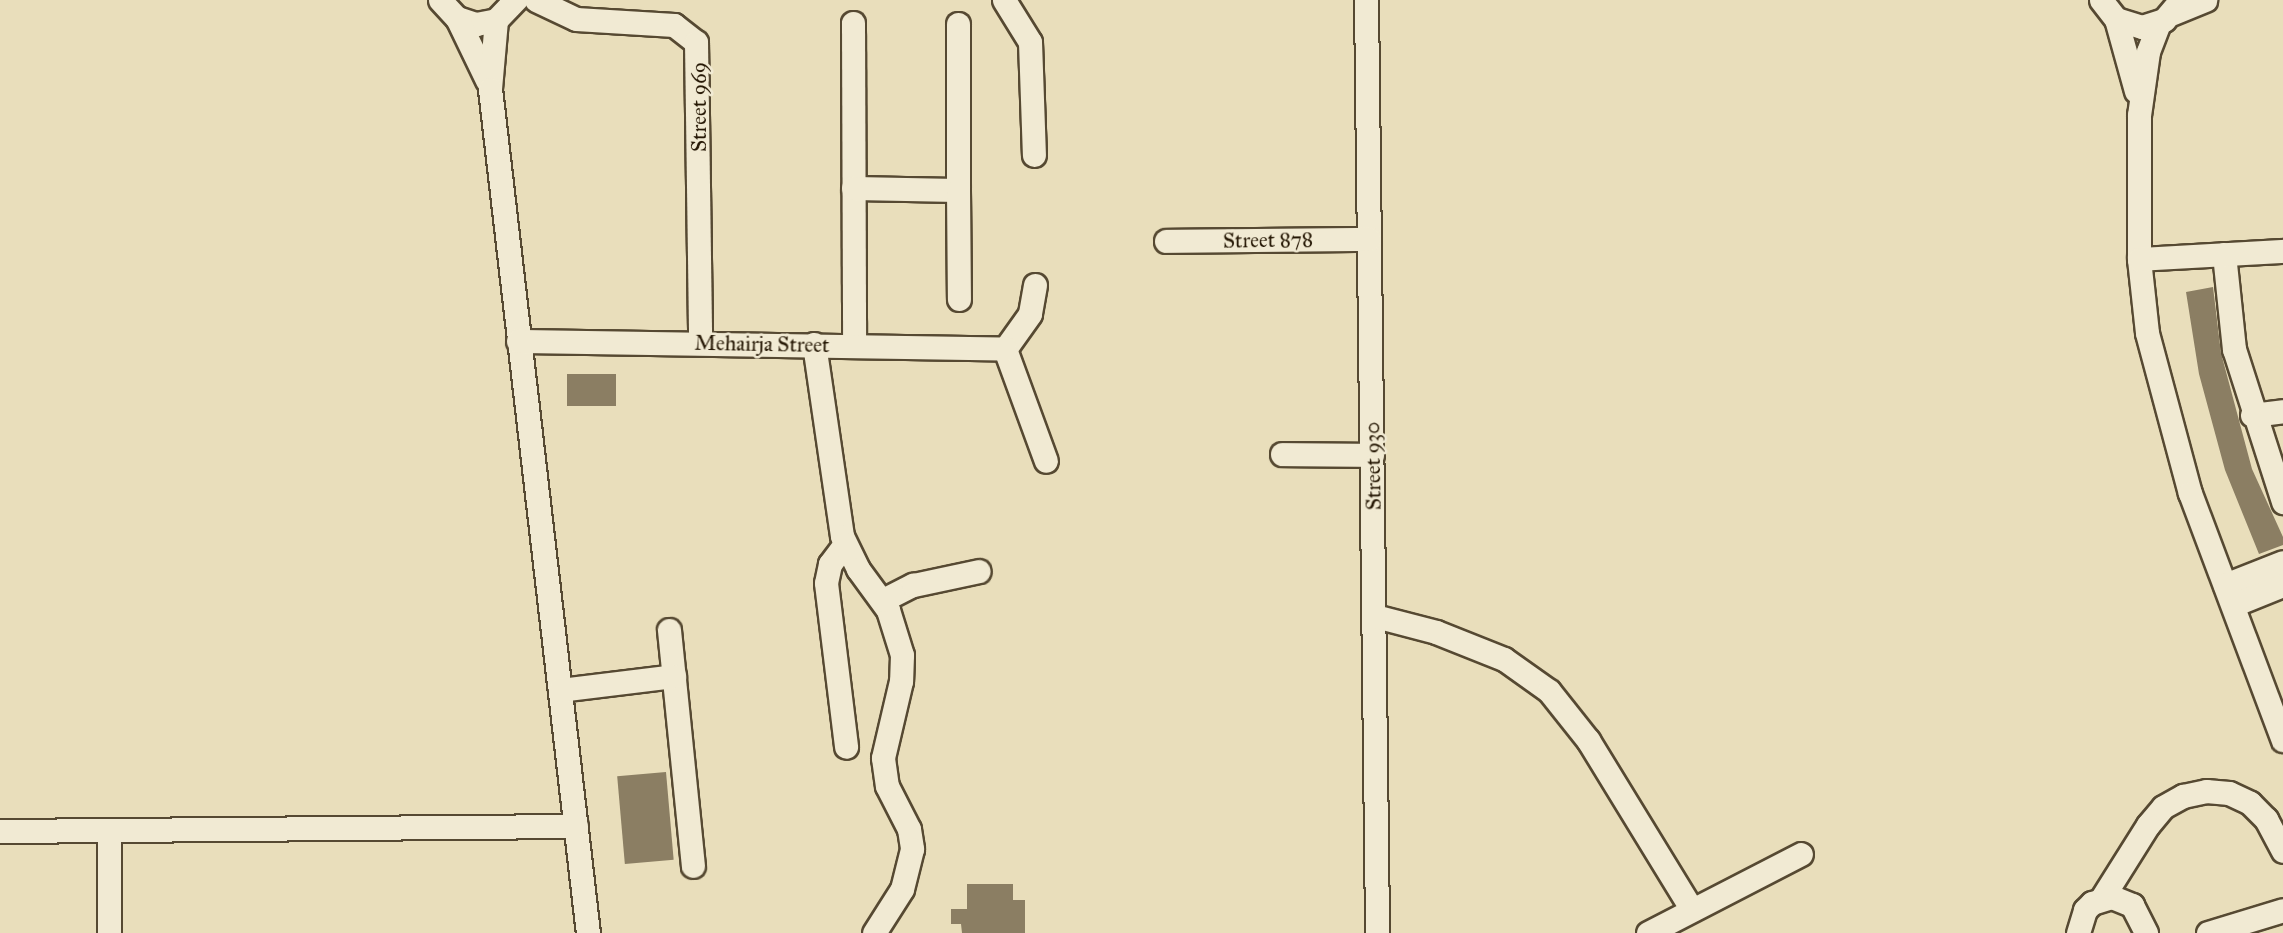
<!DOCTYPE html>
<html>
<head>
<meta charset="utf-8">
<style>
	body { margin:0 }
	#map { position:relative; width:2283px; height:933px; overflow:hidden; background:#e9debb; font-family:"IM FELL Great Primer",serif }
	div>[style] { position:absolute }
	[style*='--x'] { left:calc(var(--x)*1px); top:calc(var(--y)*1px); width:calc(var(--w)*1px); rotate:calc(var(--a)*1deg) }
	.building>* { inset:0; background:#8b7e63; transform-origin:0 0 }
	.roads { filter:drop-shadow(2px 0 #564932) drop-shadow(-2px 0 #564932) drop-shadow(0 2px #564932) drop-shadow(0 -2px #564932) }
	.minor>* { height:23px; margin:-11.5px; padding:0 11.5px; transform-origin:11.5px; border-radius:11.5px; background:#f1ead3 }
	span { translate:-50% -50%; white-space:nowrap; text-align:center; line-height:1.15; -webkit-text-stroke:5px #f1ead3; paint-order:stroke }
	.street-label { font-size:21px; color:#251704 }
</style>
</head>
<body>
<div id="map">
	<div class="building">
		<div style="clip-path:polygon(2213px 287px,2221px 353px,2252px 469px,2283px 537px,2283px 545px,2259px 554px,2225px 470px,2199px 374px,2186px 292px)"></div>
		<div style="left:567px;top:374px;width:49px;height:32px"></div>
		<div style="left:666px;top:772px;width:88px;height:49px;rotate:85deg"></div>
		<div style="clip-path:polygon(967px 884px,1013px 884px,1013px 900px,1025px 900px,1025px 933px,962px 933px,961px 924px,951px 924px,951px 909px,967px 909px)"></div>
	</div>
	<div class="roads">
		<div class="minor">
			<div style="--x:440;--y:0;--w:25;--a:47"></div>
			<div style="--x:457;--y:18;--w:20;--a:18"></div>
			<div style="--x:476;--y:24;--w:20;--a:-11"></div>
			<div style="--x:496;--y:20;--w:28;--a:-46"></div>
			<div style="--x:536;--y:0;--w:44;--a:25.4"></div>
			<div style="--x:576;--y:19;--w:98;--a:3.5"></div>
			<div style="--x:674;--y:25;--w:28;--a:38"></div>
			<div style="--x:696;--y:42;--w:301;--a:89.2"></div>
			<div style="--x:1004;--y:0;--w:49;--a:58.2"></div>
			<div style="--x:1030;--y:42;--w:113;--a:88"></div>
			<div style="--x:1366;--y:0;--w:933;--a:89.32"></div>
			<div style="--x:2101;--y:0;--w:24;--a:52"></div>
			<div style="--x:2116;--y:19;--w:27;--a:17"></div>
			<div style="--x:2142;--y:27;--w:23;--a:-18"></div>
			<div style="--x:2164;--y:20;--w:26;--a:-50"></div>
			<div style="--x:2173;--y:13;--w:35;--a:-22"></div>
			<div style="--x:457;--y:18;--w:69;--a:64.2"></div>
			<div style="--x:2116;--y:19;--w:75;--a:74.5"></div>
			<div style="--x:496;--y:20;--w:69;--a:95"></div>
			<div style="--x:490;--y:89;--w:850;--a:83.38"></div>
			<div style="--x:853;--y:23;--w:322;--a:89.8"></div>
			<div style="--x:2159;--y:23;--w:31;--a:111"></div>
			<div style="--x:2148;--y:52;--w:64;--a:98.1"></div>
			<div style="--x:2139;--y:115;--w:144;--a:90"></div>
			<div style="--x:2139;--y:259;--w:74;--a:83.8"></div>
			<div style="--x:2147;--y:333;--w:166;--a:75"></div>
			<div style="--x:2190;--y:493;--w:264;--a:69.4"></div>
			<div style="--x:853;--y:188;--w:105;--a:1.1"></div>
			<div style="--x:958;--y:190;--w:166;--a:-90"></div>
			<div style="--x:958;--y:190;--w:109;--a:89.5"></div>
			<div style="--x:1166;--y:241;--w:203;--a:-0.6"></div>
			<div style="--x:2224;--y:254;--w:96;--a:84"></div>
			<div style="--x:2234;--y:349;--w:161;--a:72.2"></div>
			<div style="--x:2139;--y:259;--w:144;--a:-3.2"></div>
			<div style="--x:1035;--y:285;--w:29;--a:100"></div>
			<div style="--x:1030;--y:314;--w:43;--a:125.5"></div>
			<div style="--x:1005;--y:349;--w:119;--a:69.9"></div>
			<div style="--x:518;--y:341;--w:487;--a:0.9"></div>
			<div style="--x:814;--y:344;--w:194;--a:81.7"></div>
			<div style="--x:842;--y:536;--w:37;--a:64"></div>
			<div style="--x:858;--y:569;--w:51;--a:53.8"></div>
			<div style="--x:888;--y:610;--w:47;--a:72.7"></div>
			<div style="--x:902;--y:655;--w:26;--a:92"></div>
			<div style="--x:901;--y:681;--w:79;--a:103.2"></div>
			<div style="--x:883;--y:758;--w:28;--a:82"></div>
			<div style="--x:887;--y:786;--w:48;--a:62.9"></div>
			<div style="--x:909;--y:829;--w:20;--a:81"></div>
			<div style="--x:912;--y:849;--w:41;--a:104"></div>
			<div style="--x:902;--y:889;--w:52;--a:122.5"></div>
			<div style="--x:2252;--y:415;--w:31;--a:-7"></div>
			<div style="--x:1282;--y:454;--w:90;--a:0.6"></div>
			<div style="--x:845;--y:544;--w:25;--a:127"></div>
			<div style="--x:830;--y:564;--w:19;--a:102"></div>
			<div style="--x:826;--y:583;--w:165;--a:83"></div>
			<div style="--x:2225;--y:585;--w:62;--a:-21.6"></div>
			<div style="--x:883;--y:600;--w:34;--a:-27"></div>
			<div style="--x:913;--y:585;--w:67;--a:-12"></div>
			<div style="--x:2233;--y:605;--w:54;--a:-21.8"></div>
			<div style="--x:1375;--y:616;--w:63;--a:14.7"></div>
			<div style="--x:1436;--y:632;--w:73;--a:21.7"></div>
			<div style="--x:1504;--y:659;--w:55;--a:35.4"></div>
			<div style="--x:1549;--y:691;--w:63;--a:51.5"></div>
			<div style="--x:1588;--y:740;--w:199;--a:58.5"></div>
			<div style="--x:669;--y:630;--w:237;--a:84.2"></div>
			<div style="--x:560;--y:690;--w:115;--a:-7"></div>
			<div style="--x:0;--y:831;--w:576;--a:-0.5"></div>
			<div style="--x:2102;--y:898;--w:86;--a:-57.8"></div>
			<div style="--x:2148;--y:825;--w:23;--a:-50"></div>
			<div style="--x:2163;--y:807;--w:23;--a:-29"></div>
			<div style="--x:2183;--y:796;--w:24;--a:-12"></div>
			<div style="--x:2206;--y:791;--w:23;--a:5"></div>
			<div style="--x:2229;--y:793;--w:23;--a:25"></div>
			<div style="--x:2250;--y:803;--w:23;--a:45"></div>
			<div style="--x:2266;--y:819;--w:36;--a:62"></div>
			<div style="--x:109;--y:933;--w:103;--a:-90"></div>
			<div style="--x:1648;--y:933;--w:172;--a:-27.3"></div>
			<div style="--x:2078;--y:933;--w:24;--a:-73"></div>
			<div style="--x:2085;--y:910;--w:10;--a:-45"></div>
			<div style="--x:2092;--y:903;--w:21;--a:-17"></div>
			<div style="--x:2112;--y:897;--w:22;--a:22"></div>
			<div style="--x:2132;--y:905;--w:31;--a:63"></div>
			<div style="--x:2208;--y:933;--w:78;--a:-17"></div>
		</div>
	</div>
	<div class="street-label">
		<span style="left:699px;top:107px;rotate:-90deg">Street 969</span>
		<span style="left:1268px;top:240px;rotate:-1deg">Street 878</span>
		<span style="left:762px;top:344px;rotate:1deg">Mehairja Street</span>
		<span style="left:1373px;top:466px;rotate:-91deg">Street 930</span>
	</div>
</div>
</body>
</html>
